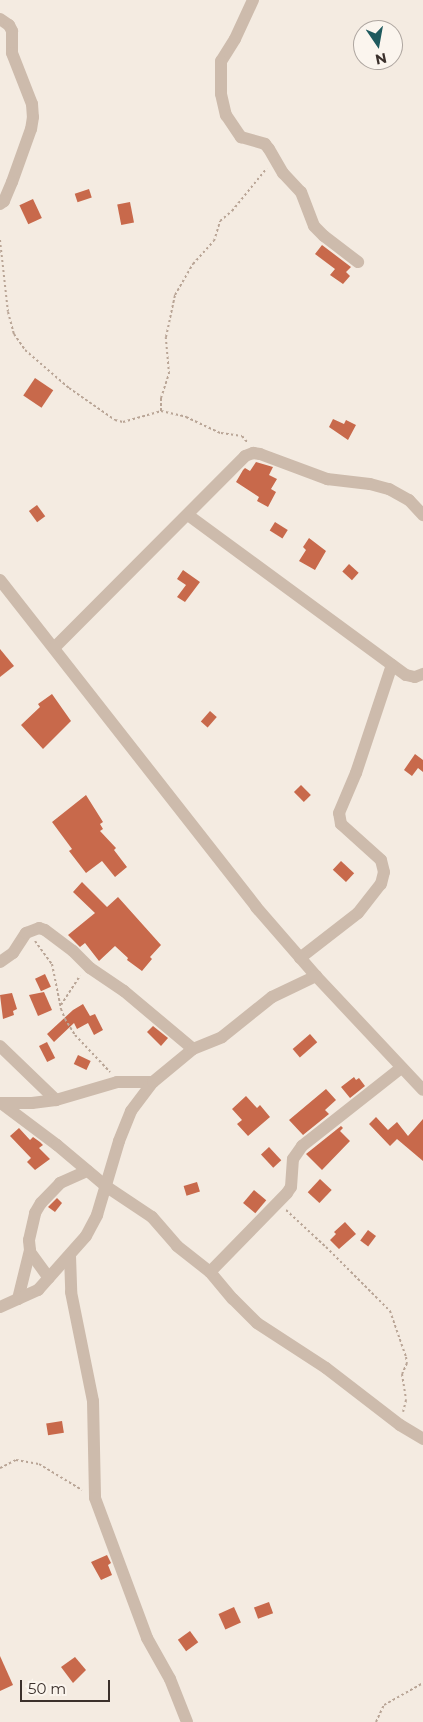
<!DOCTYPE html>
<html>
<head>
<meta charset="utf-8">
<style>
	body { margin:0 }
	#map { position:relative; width:423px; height:1722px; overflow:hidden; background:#f4ebe1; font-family:Montserrat,sans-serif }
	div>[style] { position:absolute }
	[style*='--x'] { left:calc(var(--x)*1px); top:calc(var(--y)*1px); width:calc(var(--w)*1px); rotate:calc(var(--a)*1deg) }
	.building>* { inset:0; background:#c8694b; transform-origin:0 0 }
	.path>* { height:2px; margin-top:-1px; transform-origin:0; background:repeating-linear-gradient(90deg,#b9a596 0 2.5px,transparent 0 5px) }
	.minor>* { height:12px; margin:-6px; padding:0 6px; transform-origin:6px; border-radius:6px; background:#cdbbac }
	span { translate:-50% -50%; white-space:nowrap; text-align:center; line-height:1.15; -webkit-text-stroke:4px #fbf5ee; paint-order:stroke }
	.north { position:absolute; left:353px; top:20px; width:50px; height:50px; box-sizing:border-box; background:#fbf5ee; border:1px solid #aea6a0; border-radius:50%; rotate:168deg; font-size:14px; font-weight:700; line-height:20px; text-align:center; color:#3b302b }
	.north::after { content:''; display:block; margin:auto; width:18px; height:22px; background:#1f5a5e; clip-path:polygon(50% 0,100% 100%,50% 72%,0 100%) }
	.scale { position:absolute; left:20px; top:1680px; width:90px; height:22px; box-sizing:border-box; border:2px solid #3b302b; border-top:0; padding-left:6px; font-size:15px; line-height:18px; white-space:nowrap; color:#3b302b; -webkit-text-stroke:4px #fbf5ee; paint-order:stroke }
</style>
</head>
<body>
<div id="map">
	<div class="building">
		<div style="left:89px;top:189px;width:9px;height:15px;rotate:72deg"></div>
		<div style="left:33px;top:199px;width:21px;height:15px;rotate:65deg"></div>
		<div style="left:130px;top:202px;width:21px;height:13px;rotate:79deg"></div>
		<div style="clip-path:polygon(322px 245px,351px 267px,346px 272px,350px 276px,343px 284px,330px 275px,335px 269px,315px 254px)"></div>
		<div style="left:35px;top:378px;width:22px;height:21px;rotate:34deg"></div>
		<div style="clip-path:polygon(333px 419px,344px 424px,346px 420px,356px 425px,348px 440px,329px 427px)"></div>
		<div style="clip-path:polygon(256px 462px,273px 467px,269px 475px,277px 479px,271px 489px,276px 492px,268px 507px,257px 501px,259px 497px,236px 482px,243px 470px,245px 468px,250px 471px)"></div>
		<div style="left:37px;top:505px;width:14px;height:10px;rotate:54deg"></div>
		<div style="left:275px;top:522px;width:15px;height:10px;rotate:32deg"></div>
		<div style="clip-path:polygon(309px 538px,326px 551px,315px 570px,299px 561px,306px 550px,303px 547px)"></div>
		<div style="left:349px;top:564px;width:13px;height:10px;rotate:42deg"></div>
		<div style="clip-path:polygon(183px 570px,200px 582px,185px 602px,177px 597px,186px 585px,177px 579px)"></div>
		<div style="clip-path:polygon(0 649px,14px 666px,0 677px)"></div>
		<div style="clip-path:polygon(52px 694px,71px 721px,43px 749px,21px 725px,40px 707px,38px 704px)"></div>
		<div style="left:210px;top:711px;width:9px;height:14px;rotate:41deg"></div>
		<div style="clip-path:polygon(415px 754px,423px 760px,423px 772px,418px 768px,412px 776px,404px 770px)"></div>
		<div style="left:301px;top:785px;width:14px;height:10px;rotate:45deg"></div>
		<div style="clip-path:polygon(86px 795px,103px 822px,100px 824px,103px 829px,100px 831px,116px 848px,114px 850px,127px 867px,115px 877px,102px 861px,86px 873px,69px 851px,72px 849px,52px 822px)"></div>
		<div style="left:341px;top:861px;width:18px;height:12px;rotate:43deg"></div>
		<div style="clip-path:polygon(82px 882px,107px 907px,118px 897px,161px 945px,150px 957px,152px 959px,142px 971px,127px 960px,128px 958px,115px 946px,99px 961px,85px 943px,80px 947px,68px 935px,95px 913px,73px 892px)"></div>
		<div style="left:45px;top:974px;width:14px;height:11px;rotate:65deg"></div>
		<div style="clip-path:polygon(44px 992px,52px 1010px,38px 1016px,29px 995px)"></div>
		<div style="clip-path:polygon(12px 993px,17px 1009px,13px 1011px,14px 1015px,3px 1019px,0 995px)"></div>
		<div style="clip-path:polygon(83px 1004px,90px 1016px,95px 1014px,103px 1030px,94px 1035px,88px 1023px,77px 1029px,74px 1023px,54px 1042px,47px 1034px,73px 1010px)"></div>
		<div style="clip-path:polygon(153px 1026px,168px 1038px,161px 1046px,147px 1032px)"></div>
		<div style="left:310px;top:1034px;width:11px;height:23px;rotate:49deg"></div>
		<div style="left:47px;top:1042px;width:18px;height:9px;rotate:63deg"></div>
		<div style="left:78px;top:1055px;width:14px;height:10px;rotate:25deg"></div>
		<div style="clip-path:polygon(354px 1077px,356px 1080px,359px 1078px,365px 1086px,350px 1098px,341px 1087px)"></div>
		<div style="clip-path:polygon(326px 1089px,336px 1100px,325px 1110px,329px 1114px,303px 1135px,289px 1120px)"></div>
		<div style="clip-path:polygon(246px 1096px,257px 1108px,260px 1105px,270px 1117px,248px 1136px,237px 1124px,242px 1120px,232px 1109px)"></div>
		<div style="clip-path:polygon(376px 1117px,388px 1130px,397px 1122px,408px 1136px,423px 1119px,423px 1161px,397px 1139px,390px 1146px,369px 1124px)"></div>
		<div style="clip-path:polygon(341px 1126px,343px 1128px,340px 1131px,350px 1141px,322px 1170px,306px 1154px)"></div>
		<div style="clip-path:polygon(19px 1128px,30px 1140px,33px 1137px,40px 1142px,43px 1145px,39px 1148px,50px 1159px,35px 1170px,27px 1162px,31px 1158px,10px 1136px)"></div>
		<div style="left:269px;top:1147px;width:18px;height:11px;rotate:47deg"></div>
		<div style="left:320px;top:1179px;width:16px;height:18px;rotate:43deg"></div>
		<div style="left:197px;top:1182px;width:10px;height:14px;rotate:73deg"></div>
		<div style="left:254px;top:1190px;width:16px;height:17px;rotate:40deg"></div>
		<div style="clip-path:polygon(57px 1198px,62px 1203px,55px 1212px,48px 1207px)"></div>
		<div style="clip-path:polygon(345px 1222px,356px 1234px,339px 1249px,330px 1240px,336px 1234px,334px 1232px)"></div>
		<div style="left:368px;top:1230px;width:10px;height:13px;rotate:37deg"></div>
		<div style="left:62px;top:1421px;width:12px;height:16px;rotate:81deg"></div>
		<div style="clip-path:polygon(107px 1555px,111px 1563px,108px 1565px,112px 1575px,101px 1580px,91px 1562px)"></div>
		<div style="left:269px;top:1602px;width:12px;height:16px;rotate:70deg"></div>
		<div style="left:234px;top:1607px;width:17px;height:17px;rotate:66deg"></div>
		<div style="left:190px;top:1631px;width:14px;height:15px;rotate:54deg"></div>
		<div style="clip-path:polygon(0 1656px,13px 1685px,0 1691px)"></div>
		<div style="clip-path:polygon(75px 1657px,86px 1670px,73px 1683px,61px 1667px)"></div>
	</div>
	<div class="path">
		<div style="--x:0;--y:240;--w:72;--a:83.7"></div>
		<div style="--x:8;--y:312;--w:23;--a:75"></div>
		<div style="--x:14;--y:334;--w:19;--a:55"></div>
		<div style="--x:25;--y:350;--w:58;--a:40.8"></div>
		<div style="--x:69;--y:388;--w:56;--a:34.8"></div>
		<div style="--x:115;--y:420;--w:8;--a:14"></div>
		<div style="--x:123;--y:422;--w:40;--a:-16"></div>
		<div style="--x:161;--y:411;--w:26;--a:13"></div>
		<div style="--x:186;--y:417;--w:38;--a:25"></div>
		<div style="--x:221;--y:433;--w:21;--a:8"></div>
		<div style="--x:242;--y:436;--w:8;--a:50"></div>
		<div style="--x:161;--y:411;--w:13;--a:-90"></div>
		<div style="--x:161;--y:398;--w:25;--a:-72"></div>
		<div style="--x:169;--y:374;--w:37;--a:-95"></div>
		<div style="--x:166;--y:337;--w:43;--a:-77.9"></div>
		<div style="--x:175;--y:295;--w:36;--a:-60"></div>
		<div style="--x:193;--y:264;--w:31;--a:-48"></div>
		<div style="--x:214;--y:241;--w:21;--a:-73"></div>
		<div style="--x:220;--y:221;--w:16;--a:-40"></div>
		<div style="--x:232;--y:211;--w:55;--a:-50.9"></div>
		<div style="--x:35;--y:941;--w:29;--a:54"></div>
		<div style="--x:52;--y:964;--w:46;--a:78.7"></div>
		<div style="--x:61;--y:1009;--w:11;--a:68"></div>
		<div style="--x:65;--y:1019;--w:19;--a:58"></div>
		<div style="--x:75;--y:1035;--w:51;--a:46.6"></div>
		<div style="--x:61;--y:1005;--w:35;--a:-57"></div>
		<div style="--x:286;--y:1210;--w:54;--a:42.8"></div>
		<div style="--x:326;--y:1247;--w:91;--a:45"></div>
		<div style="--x:390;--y:1311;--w:49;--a:70.8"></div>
		<div style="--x:406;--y:1357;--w:6;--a:81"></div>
		<div style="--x:407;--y:1363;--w:12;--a:114"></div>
		<div style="--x:402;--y:1374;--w:26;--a:81"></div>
		<div style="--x:406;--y:1400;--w:12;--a:104"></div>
		<div style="--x:0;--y:1468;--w:18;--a:-27"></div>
		<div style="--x:16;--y:1460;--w:23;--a:10"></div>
		<div style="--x:39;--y:1464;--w:50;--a:31.2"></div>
		<div style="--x:376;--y:1722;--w:19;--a:-65"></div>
		<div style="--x:384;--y:1705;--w:45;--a:-29.4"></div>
	</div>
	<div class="minor">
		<div style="--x:253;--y:0;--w:43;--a:114.8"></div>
		<div style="--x:235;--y:39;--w:26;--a:122"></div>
		<div style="--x:221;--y:61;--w:33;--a:90"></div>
		<div style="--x:221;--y:94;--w:22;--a:77"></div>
		<div style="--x:226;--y:115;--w:27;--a:56"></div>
		<div style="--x:241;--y:137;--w:25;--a:16"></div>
		<div style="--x:265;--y:144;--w:6;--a:51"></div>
		<div style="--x:269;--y:149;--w:28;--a:60"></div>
		<div style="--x:283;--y:173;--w:26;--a:47"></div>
		<div style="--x:301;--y:192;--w:36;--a:69"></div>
		<div style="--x:314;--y:226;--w:14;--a:45"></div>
		<div style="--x:324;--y:236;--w:43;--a:37.4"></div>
		<div style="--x:0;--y:19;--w:11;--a:34"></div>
		<div style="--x:9;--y:25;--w:7;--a:63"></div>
		<div style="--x:12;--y:31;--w:22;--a:90"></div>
		<div style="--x:12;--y:53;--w:55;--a:68.6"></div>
		<div style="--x:32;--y:104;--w:13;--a:86"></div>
		<div style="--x:33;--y:117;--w:12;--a:99"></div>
		<div style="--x:31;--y:129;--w:56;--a:109.7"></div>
		<div style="--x:12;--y:182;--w:21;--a:113"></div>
		<div style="--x:4;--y:201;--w:5;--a:143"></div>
		<div style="--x:188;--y:515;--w:270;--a:36.3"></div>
		<div style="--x:406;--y:675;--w:9;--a:13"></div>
		<div style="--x:415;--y:677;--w:9;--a:-21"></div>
		<div style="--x:0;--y:580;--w:415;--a:51.9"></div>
		<div style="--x:256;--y:907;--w:91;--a:49"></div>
		<div style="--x:316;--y:976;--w:156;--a:46.8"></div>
		<div style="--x:54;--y:648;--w:271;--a:-45.1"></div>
		<div style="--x:245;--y:456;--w:9;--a:-21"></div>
		<div style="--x:253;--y:453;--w:7;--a:8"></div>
		<div style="--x:260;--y:454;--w:72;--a:20.5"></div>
		<div style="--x:327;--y:479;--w:43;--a:6.6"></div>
		<div style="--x:370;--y:484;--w:20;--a:15"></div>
		<div style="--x:389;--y:489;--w:23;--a:29"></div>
		<div style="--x:409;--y:500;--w:21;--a:47"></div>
		<div style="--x:300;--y:958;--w:73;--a:-37.8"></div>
		<div style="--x:358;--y:913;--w:37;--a:-52"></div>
		<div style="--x:381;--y:884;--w:12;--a:-76"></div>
		<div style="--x:384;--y:872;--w:12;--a:-104"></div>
		<div style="--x:381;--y:860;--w:54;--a:-138"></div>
		<div style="--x:341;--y:824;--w:11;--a:-100"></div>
		<div style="--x:339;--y:813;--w:43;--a:-67"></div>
		<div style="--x:356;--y:773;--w:114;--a:-71.6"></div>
		<div style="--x:0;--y:962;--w:16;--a:-35"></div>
		<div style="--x:13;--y:953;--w:24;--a:-57"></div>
		<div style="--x:26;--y:933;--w:14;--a:-21"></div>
		<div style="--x:39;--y:928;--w:6;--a:18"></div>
		<div style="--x:45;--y:930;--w:35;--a:37"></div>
		<div style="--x:73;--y:951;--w:24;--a:45"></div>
		<div style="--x:90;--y:968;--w:41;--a:34.1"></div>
		<div style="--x:124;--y:991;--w:90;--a:40"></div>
		<div style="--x:0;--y:1046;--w:78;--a:44"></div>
		<div style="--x:1;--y:1103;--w:70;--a:36.9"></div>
		<div style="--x:57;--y:1145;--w:65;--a:40"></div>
		<div style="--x:107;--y:1187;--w:54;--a:33.7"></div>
		<div style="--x:152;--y:1217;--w:38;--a:49"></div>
		<div style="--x:177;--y:1246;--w:42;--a:38.2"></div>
		<div style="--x:210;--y:1272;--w:35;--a:50"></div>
		<div style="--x:233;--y:1299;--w:34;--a:45"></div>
		<div style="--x:257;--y:1323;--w:82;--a:33.1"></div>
		<div style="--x:326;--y:1368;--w:93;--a:37.6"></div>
		<div style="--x:400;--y:1425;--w:27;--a:31"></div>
		<div style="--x:1;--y:1103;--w:31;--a:0"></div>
		<div style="--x:32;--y:1103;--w:24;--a:-7"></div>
		<div style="--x:56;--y:1100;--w:64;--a:-16.4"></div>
		<div style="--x:117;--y:1082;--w:36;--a:0"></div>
		<div style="--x:30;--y:1252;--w:32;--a:54"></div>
		<div style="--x:70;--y:1256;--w:36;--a:88"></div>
		<div style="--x:71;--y:1292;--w:111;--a:78.6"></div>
		<div style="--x:93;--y:1401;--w:97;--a:88.8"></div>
		<div style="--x:95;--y:1498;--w:149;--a:69.6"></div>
		<div style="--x:147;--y:1638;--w:47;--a:60.7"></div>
		<div style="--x:170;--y:1679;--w:46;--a:68.4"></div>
		<div style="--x:210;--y:1272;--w:110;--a:-45.7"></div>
		<div style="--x:287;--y:1193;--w:7;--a:-56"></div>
		<div style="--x:291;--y:1187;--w:28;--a:-86"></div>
		<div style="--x:293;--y:1159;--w:16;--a:-55"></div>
		<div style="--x:302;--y:1146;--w:126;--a:-38.2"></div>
		<div style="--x:18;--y:1299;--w:50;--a:-76.2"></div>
		<div style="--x:30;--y:1250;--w:10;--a:-96"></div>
		<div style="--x:29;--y:1240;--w:28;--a:-77"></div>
		<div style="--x:35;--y:1213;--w:12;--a:-59"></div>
		<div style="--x:41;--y:1203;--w:28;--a:-46"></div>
		<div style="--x:60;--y:1183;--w:30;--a:-24"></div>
		<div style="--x:0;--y:1307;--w:42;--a:-24.1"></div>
		<div style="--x:38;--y:1290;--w:72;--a:-48.4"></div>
		<div style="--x:86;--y:1236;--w:24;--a:-62"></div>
		<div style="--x:97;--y:1215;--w:77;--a:-73.4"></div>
		<div style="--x:119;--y:1141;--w:32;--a:-68"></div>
		<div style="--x:131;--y:1111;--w:36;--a:-53"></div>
		<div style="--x:153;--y:1082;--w:52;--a:-39.5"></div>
		<div style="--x:193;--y:1049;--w:31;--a:-22"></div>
		<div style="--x:222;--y:1037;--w:64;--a:-38.7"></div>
		<div style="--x:272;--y:997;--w:49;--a:-25.5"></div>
	</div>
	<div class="north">N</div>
	<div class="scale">50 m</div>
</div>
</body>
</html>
